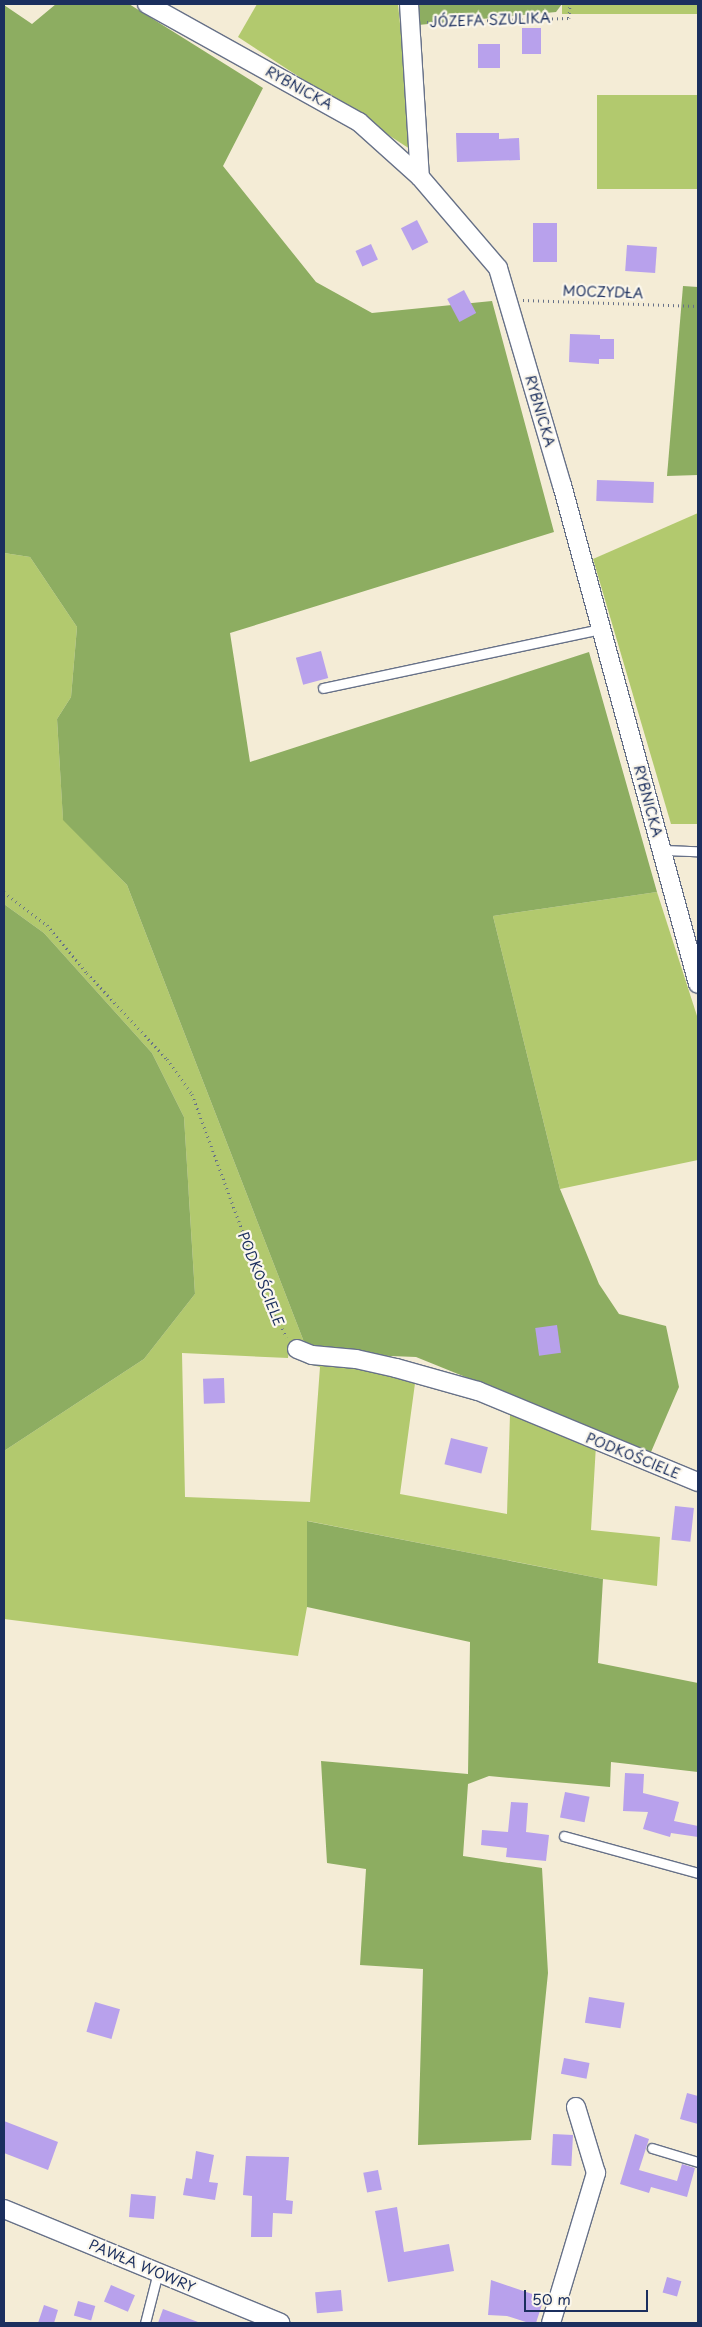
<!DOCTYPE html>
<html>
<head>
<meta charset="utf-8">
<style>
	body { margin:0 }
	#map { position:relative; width:702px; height:2327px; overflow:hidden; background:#f4ecd6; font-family:"Playpen Sans",sans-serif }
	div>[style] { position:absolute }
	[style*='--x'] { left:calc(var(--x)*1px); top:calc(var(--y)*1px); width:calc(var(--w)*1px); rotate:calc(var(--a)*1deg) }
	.green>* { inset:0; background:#b2c96e; transform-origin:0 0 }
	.forest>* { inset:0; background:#8dad61 }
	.building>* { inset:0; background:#b8a1ec; transform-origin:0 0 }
	.path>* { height:3px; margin-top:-1.5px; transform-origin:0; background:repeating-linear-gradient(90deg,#677188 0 1px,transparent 0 5px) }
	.roads { filter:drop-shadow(1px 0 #677188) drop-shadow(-1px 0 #677188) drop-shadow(0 1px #677188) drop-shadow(0 -1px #677188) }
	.service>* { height:9px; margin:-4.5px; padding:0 4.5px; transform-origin:4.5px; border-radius:4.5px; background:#fff }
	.minor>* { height:18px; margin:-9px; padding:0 9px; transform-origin:9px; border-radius:9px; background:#fff }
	span { translate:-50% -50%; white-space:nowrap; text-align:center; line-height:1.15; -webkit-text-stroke:4.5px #fbf7ec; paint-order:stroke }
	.street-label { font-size:14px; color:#1b2f5e }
	.frame { position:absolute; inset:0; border:5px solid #1b2f5e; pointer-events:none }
	.scale { position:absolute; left:524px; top:2290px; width:124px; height:22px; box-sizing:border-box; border:2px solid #1b2f5e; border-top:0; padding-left:6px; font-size:15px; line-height:18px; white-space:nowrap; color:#1b2f5e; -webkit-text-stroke:4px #fbf7ec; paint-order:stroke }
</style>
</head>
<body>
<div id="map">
	<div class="green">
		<div style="clip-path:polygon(257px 4px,398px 4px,413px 151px,238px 37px)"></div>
		<div style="left:562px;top:4px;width:136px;height:10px"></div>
		<div style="left:698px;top:95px;width:94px;height:101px;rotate:90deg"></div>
		<div style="clip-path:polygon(698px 513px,698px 824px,671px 824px,593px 559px)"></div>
		<div style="clip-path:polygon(4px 553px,30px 557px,77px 627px,71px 697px,57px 719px,63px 819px,127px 885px,304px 1342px,289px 1349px,288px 1358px,182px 1353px,185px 1497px,310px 1502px,320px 1367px,304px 1363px,316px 1361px,416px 1376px,400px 1494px,507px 1514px,510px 1414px,460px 1393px,596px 1445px,591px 1530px,660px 1537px,657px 1586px,603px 1579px,308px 1521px,307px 1607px,298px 1656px,4px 1619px,4px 1451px,144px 1359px,195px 1294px,184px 1117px,152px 1053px,44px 933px,4px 904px)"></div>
		<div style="clip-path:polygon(657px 892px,698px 1019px,698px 1160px,560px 1189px,493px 916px)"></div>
	</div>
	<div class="forest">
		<div style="clip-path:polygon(56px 4px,129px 4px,263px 88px,223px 166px,316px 282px,372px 313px,492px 301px,554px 532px,230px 633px,250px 762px,589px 652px,657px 892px,493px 916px,560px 1189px,599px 1284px,619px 1314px,666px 1326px,679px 1387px,651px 1452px,416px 1357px,340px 1354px,304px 1342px,127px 885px,63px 820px,57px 719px,71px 697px,77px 627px,30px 557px,4px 553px,4px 5px,32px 24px)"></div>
		<div style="clip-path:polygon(416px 4px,562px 4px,556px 12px,418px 25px)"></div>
		<div style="clip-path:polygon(683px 286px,698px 287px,698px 475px,667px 476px)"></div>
		<div style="clip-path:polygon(4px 904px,44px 933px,152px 1053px,184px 1117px,195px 1294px,144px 1359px,4px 1451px)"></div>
		<div style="clip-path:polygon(307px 1521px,603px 1579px,598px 1663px,698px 1683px,698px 1772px,611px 1762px,610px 1787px,489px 1776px,468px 1784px,463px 1856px,542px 1868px,548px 1973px,531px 2140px,418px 2145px,423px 1969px,360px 1965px,366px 1869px,327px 1863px,321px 1761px,468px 1774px,470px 1642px,307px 1607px)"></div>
	</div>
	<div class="building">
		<div style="left:522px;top:28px;width:19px;height:26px"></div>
		<div style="left:478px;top:44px;width:22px;height:24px"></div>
		<div style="clip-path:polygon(456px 133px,499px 133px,499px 139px,519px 138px,520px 160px,457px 162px)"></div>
		<div style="left:417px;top:220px;width:25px;height:18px;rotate:63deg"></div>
		<div style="left:533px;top:223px;width:24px;height:39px"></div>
		<div style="left:371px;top:244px;width:17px;height:17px;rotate:66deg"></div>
		<div style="left:627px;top:245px;width:30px;height:26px;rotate:4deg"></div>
		<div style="left:464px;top:290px;width:26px;height:19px;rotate:62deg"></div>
		<div style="clip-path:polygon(570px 334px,600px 335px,600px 339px,614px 339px,614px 359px,599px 359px,599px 364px,569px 362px)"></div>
		<div style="left:597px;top:480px;width:57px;height:21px;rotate:2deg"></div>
		<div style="left:321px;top:651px;width:28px;height:26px;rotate:75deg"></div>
		<div style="left:557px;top:1325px;width:28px;height:22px;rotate:82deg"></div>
		<div style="left:224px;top:1378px;width:25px;height:21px;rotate:88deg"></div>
		<div style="left:451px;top:1438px;width:38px;height:27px;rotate:14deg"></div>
		<div style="left:675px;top:1506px;width:19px;height:34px;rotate:6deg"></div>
		<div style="clip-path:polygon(625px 1773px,644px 1774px,643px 1793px,679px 1802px,674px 1821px,698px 1826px,698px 1837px,671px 1833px,670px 1837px,643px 1829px,648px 1812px,623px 1811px)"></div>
		<div style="left:565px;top:1792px;width:25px;height:26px;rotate:11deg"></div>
		<div style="clip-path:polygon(511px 1802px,528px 1803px,526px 1832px,549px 1835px,546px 1861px,506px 1857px,507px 1848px,481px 1845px,482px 1830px,508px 1832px)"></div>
		<div style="left:589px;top:1997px;width:36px;height:26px;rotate:9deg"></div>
		<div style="left:95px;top:2002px;width:26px;height:31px;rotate:16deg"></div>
		<div style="left:564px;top:2058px;width:26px;height:16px;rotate:11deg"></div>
		<div style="clip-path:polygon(687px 2093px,698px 2096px,698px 2124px,680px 2119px)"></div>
		<div style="clip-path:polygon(4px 2121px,58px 2142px,48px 2170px,4px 2153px)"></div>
		<div style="left:553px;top:2134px;width:20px;height:31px;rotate:3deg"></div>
		<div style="clip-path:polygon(635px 2134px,649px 2139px,639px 2170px,677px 2181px,682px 2164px,695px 2168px,687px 2197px,651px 2187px,649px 2193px,620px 2184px)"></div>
		<div style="clip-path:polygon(196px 2151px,214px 2155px,209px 2182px,218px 2183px,215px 2200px,183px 2195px,186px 2178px,192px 2179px)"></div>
		<div style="clip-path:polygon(246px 2156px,289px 2157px,286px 2200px,293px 2201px,292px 2214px,273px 2213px,272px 2237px,251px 2237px,252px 2196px,243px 2195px)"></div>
		<div style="left:378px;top:2170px;width:20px;height:15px;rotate:79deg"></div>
		<div style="left:131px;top:2194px;width:25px;height:23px;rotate:5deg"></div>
		<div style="clip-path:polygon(397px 2207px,404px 2252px,449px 2244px,454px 2271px,388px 2282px,375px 2211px)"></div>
		<div style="left:667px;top:2277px;width:15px;height:16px;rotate:16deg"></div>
		<div style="clip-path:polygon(491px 2280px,544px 2298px,536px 2323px,529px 2323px,507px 2316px,488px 2315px)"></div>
		<div style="left:111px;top:2285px;width:26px;height:18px;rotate:23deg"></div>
		<div style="left:341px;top:2290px;width:21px;height:26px;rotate:85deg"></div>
		<div style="left:78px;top:2301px;width:18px;height:15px;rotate:16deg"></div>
		<div style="clip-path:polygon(44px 2305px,58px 2310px,54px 2323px,38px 2323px)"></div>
		<div style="clip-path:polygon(163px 2309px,198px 2322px,198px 2323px,158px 2323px)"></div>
	</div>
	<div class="path">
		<div style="--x:427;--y:22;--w:142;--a:-1.6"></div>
		<div style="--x:569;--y:18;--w:14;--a:-86"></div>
		<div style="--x:523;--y:300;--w:175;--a:2"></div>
		<div style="--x:4;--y:892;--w:54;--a:37.5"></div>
		<div style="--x:47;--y:925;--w:62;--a:50.2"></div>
		<div style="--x:87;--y:973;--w:117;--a:47.1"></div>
		<div style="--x:167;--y:1059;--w:43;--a:54.5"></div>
		<div style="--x:192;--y:1094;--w:231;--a:69.8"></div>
		<div style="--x:272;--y:1311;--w:30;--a:60"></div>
	</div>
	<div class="roads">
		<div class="service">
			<div style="--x:323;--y:688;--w:284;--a:-12"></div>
			<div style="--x:662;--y:850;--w:36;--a:2"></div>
			<div style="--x:564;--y:1836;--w:139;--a:15.4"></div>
			<div style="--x:652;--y:2148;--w:48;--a:16.9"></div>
			<div style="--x:145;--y:2323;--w:53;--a:-75.7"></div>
		</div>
		<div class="minor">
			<div style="--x:147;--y:4;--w:243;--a:29.1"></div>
			<div style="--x:359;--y:122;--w:82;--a:42"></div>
			<div style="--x:420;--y:177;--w:120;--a:49.4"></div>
			<div style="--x:498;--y:268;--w:226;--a:73.6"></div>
			<div style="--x:562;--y:485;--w:517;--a:74.75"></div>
			<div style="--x:409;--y:4;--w:173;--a:86.4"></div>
			<div style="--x:297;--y:1349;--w:16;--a:22"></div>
			<div style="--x:312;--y:1355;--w:44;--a:5.2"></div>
			<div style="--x:356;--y:1359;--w:41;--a:12.7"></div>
			<div style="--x:396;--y:1368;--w:85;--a:15.7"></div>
			<div style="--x:478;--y:1391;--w:238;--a:22.5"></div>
			<div style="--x:4;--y:2209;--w:299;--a:22.4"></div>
			<div style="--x:551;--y:2323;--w:157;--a:-73.3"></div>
			<div style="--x:596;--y:2173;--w:69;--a:-106.9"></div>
		</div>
	</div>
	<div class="street-label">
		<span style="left:490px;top:20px;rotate:-2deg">JÓZEFA SZULIKA</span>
		<span style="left:299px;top:88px;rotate:29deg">RYBNICKA</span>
		<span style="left:603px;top:292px;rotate:2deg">MOCZYDŁA</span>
		<span style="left:540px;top:411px;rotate:74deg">RYBNICKA</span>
		<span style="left:648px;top:801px;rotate:75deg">RYBNICKA</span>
		<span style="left:261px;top:1279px;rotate:68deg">PODKOŚCIELE</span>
		<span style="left:633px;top:1456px;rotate:22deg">PODKOŚCIELE</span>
		<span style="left:142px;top:2266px;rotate:23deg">PAWŁA WOWRY</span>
	</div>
	<div class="frame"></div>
	<div class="scale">50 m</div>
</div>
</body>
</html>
